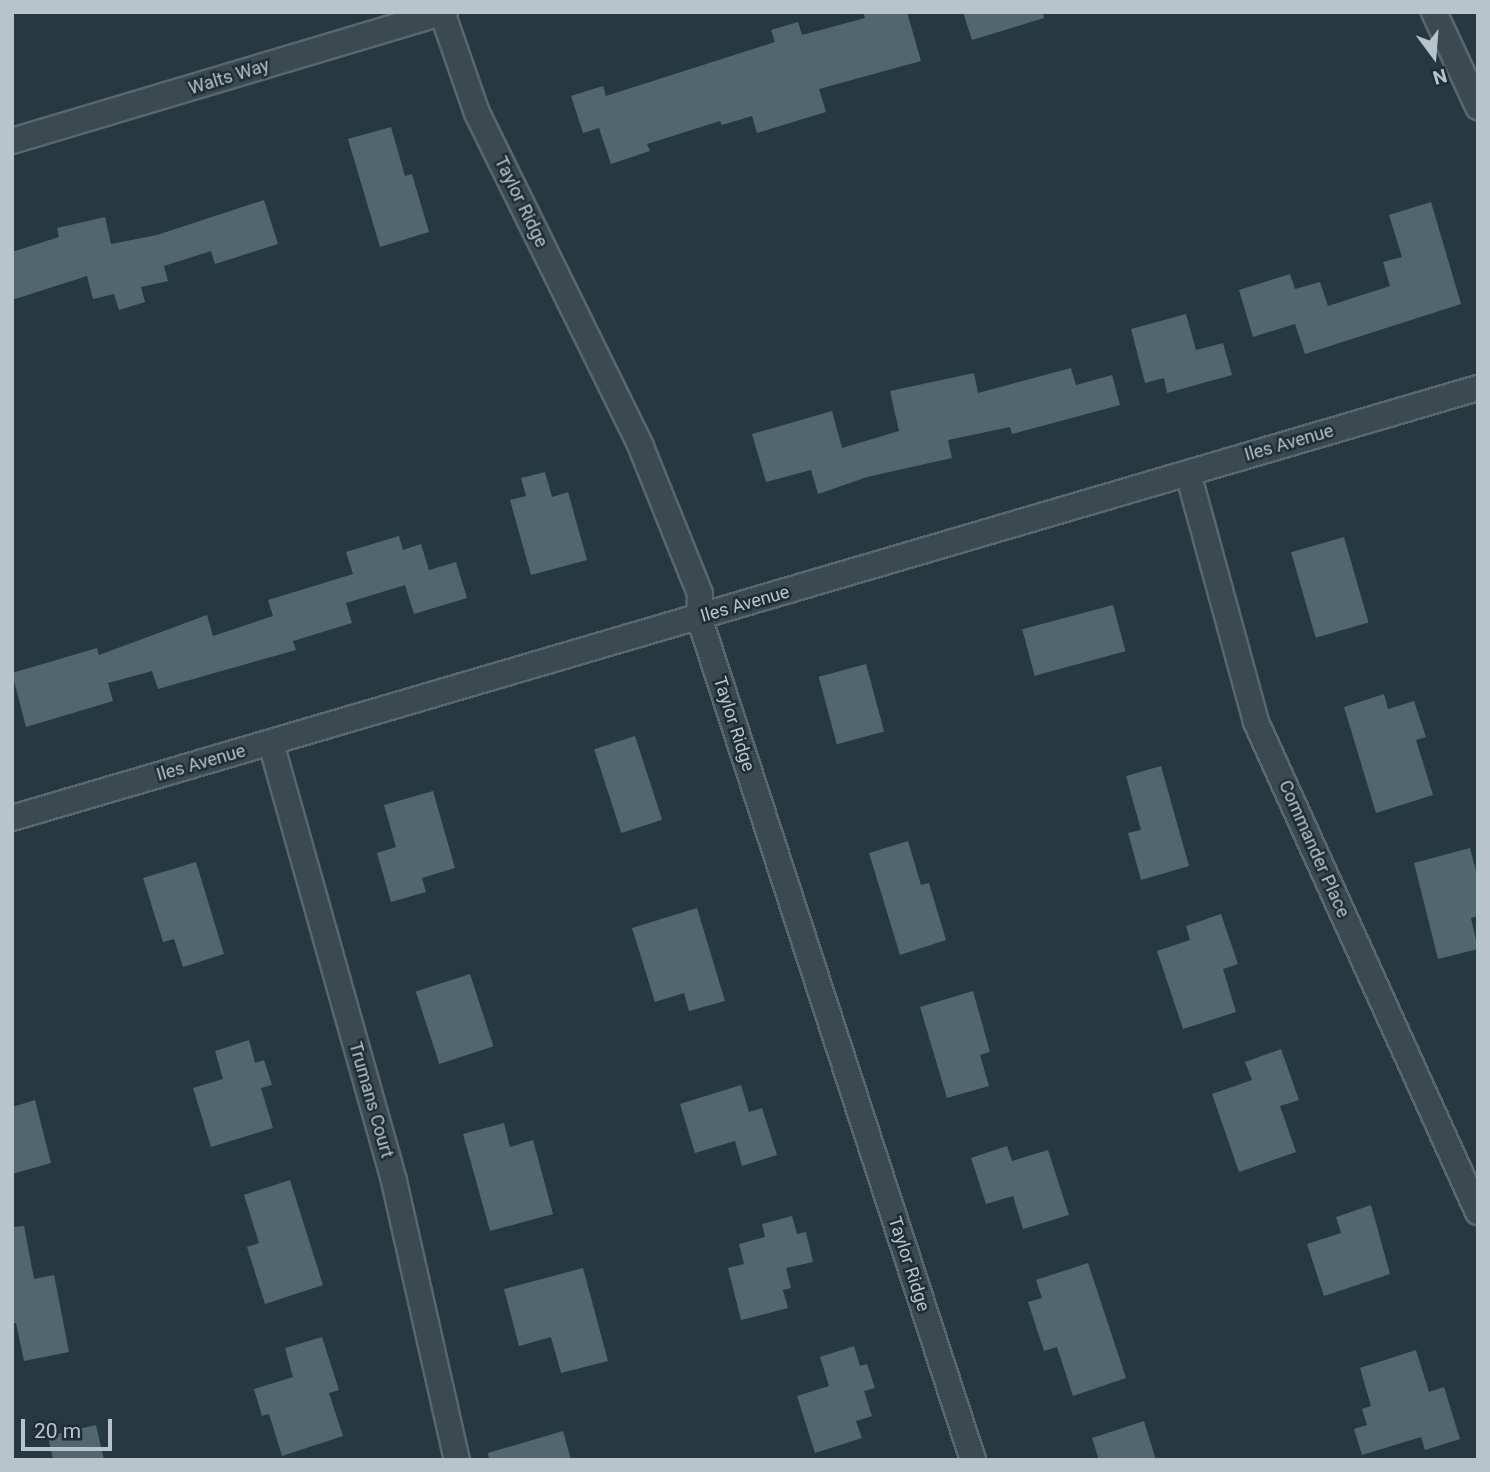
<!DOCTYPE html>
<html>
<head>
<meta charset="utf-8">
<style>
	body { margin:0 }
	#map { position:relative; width:1490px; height:1472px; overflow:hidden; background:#263941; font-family:Roboto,sans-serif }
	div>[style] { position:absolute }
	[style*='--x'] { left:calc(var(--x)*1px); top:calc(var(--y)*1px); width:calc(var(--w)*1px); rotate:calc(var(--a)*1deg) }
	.building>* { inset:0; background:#51666e; transform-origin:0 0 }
	.roads { filter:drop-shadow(2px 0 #58676e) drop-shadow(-2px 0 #58676e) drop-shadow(0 2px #58676e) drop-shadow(0 -2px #58676e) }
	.minor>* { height:24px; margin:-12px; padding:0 12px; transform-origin:12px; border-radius:12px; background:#3b4950 }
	span { translate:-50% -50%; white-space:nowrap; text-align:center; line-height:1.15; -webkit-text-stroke:5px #1f2e36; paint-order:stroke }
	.street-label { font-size:18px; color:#b7c4cb }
	.frame { position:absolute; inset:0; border:14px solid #b7c4cb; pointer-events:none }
	.north { position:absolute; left:1399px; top:21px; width:70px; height:70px; -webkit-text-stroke:5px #1f2e36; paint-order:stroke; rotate:164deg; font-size:19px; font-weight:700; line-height:28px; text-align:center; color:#b7c4cb }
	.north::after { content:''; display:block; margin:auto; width:24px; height:32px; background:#b7c4cb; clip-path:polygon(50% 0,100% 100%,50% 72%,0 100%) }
	.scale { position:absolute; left:21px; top:1419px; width:91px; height:32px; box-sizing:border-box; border:4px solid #b7c4cb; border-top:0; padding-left:9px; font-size:21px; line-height:24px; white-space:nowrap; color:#b7c4cb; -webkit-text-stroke:5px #1f2e36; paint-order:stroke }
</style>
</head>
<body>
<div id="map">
	<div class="building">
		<div style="clip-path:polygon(863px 12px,907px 12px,921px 61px,819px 89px,826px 112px,757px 133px,752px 116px,722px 125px,720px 121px,647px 144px,650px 151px,611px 164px,599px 128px,583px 133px,571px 96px,603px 86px,606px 96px,775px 42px,771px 30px,798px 22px,802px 35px,865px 18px)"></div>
		<div style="clip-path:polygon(963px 12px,1043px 12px,1044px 18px,972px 40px)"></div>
		<div style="clip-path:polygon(391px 127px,405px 176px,412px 174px,429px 232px,380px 247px,348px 139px)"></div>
		<div style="clip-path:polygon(264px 200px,278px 244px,215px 264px,211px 251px,164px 266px,168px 281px,141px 287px,145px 302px,119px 310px,114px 294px,93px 299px,87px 276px,12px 300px,12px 252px,59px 237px,57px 228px,105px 217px,111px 244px,157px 235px)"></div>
		<div style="clip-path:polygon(1431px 202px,1461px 304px,1305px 354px,1295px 324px,1253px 337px,1239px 290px,1290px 274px,1295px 289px,1320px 282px,1328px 306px,1390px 286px,1383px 262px,1402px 257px,1389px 215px)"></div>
		<div style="clip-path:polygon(1186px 314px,1196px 350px,1223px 343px,1232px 375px,1167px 393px,1164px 378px,1145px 383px,1131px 329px)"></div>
		<div style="clip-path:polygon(1071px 368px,1076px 385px,1112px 375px,1120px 405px,1012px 434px,1010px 427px,948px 440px,952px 458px,867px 477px,818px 494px,811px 470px,766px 482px,752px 434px,832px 411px,842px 448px,899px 431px,890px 391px,974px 373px,978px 393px)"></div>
		<div style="clip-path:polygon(545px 472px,552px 497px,568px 492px,587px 560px,531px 575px,510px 500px,526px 496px,521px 478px)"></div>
		<div style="clip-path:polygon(399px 536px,403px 550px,421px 544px,429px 570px,456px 562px,467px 598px,414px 614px,405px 585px,346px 603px,352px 623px,293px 641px,296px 650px,158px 689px,152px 671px,108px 683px,113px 701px,26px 727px,12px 673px,97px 648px,99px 655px,207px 615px,213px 636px,273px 616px,268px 600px,353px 574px,346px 552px)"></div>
		<div style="left:1344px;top:537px;width:89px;height:55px;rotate:74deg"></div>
		<div style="left:1113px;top:605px;width:48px;height:94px;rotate:75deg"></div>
		<div style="left:866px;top:664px;width:70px;height:49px;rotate:75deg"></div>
		<div style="clip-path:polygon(1384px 694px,1388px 709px,1414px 701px,1426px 737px,1416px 740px,1433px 795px,1376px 813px,1344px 707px)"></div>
		<div style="left:635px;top:736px;width:88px;height:43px;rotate:72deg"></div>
		<div style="clip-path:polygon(1161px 766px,1189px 866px,1141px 880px,1128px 833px,1141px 830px,1126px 776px)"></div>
		<div style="clip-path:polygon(433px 791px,455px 868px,422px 878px,426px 892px,391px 902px,377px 853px,396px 847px,384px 805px)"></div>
		<div style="clip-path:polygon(908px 841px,921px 885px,929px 883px,946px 940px,900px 955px,869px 853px)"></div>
		<div style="clip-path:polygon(1470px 848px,1478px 879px,1478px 916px,1471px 918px,1478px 949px,1438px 959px,1414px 863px)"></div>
		<div style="clip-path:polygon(196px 862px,224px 954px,183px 967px,174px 939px,163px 942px,143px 878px)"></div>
		<div style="clip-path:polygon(697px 908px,725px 1001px,689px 1011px,684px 993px,655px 1002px,632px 928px)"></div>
		<div style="clip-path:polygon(1221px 914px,1238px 964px,1223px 969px,1236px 1012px,1183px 1029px,1157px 951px,1190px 940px,1186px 926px)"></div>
		<div style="left:470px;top:974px;width:76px;height:57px;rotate:72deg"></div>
		<div style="clip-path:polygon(973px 991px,990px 1052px,980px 1055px,989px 1086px,947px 1098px,920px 1007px)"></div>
		<div style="clip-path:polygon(249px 1040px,255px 1063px,264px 1060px,272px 1085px,261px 1088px,273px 1128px,211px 1147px,193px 1088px,223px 1079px,215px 1051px)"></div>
		<div style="clip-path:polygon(1281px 1049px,1299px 1100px,1280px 1106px,1296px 1152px,1239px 1172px,1212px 1094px,1252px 1080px,1245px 1062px)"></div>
		<div style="clip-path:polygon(741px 1085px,749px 1112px,762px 1108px,777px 1155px,742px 1166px,735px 1141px,695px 1153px,680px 1104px)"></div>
		<div style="clip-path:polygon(35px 1100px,51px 1163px,12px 1174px,12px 1107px)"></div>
		<div style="clip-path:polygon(504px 1123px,510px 1147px,533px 1140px,553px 1214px,490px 1231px,463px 1134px)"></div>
		<div style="clip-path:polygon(1007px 1146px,1012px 1161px,1048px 1150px,1069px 1215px,1023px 1229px,1013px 1196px,986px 1204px,971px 1158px)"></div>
		<div style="clip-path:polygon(290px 1180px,323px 1285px,265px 1304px,247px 1247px,259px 1243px,244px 1195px)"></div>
		<div style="clip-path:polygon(1371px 1205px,1390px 1274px,1324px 1296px,1307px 1244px,1341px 1233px,1336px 1217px)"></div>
		<div style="clip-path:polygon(792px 1216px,797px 1234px,806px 1232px,813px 1262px,786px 1268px,791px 1288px,783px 1290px,788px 1308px,741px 1320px,728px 1268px,744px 1264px,739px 1244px,765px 1237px,762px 1224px)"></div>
		<div style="clip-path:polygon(24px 1226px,34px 1279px,54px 1275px,69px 1352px,24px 1361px,16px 1323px,12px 1324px,12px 1227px)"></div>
		<div style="clip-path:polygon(1088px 1263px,1126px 1378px,1073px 1396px,1057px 1347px,1044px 1351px,1028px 1302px,1042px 1298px,1036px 1280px)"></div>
		<div style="clip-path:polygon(583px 1268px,608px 1361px,561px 1373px,551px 1337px,519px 1346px,504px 1289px)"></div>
		<div style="clip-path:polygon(322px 1337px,339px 1390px,329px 1393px,343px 1436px,282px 1456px,269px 1414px,262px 1416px,254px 1389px,293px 1377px,285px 1348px)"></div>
		<div style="clip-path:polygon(854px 1346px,860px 1366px,867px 1364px,875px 1388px,864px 1391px,872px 1416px,856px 1421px,862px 1438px,815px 1453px,797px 1396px,829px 1386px,820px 1357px)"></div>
		<div style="clip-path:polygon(1416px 1350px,1429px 1392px,1444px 1387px,1460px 1439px,1425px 1450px,1421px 1437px,1362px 1455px,1354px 1429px,1367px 1425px,1362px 1409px,1371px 1406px,1360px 1368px)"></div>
		<div style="clip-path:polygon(1144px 1421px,1156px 1460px,1099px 1460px,1092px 1438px)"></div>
		<div style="clip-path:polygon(96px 1425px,104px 1460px,53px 1460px,48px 1436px)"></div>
		<div style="clip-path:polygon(563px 1431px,571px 1460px,489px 1460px,488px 1453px)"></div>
	</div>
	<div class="roads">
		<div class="minor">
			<div style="--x:442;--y:12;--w:107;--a:70.9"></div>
			<div style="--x:477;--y:113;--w:372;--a:63.8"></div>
			<div style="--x:641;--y:447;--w:158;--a:68.1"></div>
			<div style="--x:700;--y:594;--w:23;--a:92"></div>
			<div style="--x:699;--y:617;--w:886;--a:71.99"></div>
			<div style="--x:1434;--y:12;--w:105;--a:65.1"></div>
			<div style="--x:12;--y:141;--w:452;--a:-16.6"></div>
			<div style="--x:1188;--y:473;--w:258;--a:74.7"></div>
			<div style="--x:1256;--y:722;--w:538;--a:65.63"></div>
			<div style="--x:271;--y:743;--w:455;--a:74.3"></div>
			<div style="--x:394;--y:1181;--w:286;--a:77.3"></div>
			<div style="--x:12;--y:818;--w:1528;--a:-16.35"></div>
		</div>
	</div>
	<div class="street-label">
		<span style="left:229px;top:77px;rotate:-17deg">Walts Way</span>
		<span style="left:521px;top:202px;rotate:64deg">Taylor Ridge</span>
		<span style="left:1289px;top:443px;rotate:-16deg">Iles Avenue</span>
		<span style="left:745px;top:604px;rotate:-16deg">Iles Avenue</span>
		<span style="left:734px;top:724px;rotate:72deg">Taylor Ridge</span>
		<span style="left:201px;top:763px;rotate:-16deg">Iles Avenue</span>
		<span style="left:1314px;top:849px;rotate:66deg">Commander Place</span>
		<span style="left:371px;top:1100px;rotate:74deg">Trumans Court</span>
		<span style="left:909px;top:1264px;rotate:72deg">Taylor Ridge</span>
	</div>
	<div class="frame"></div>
	<div class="north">N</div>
	<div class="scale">20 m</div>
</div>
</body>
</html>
